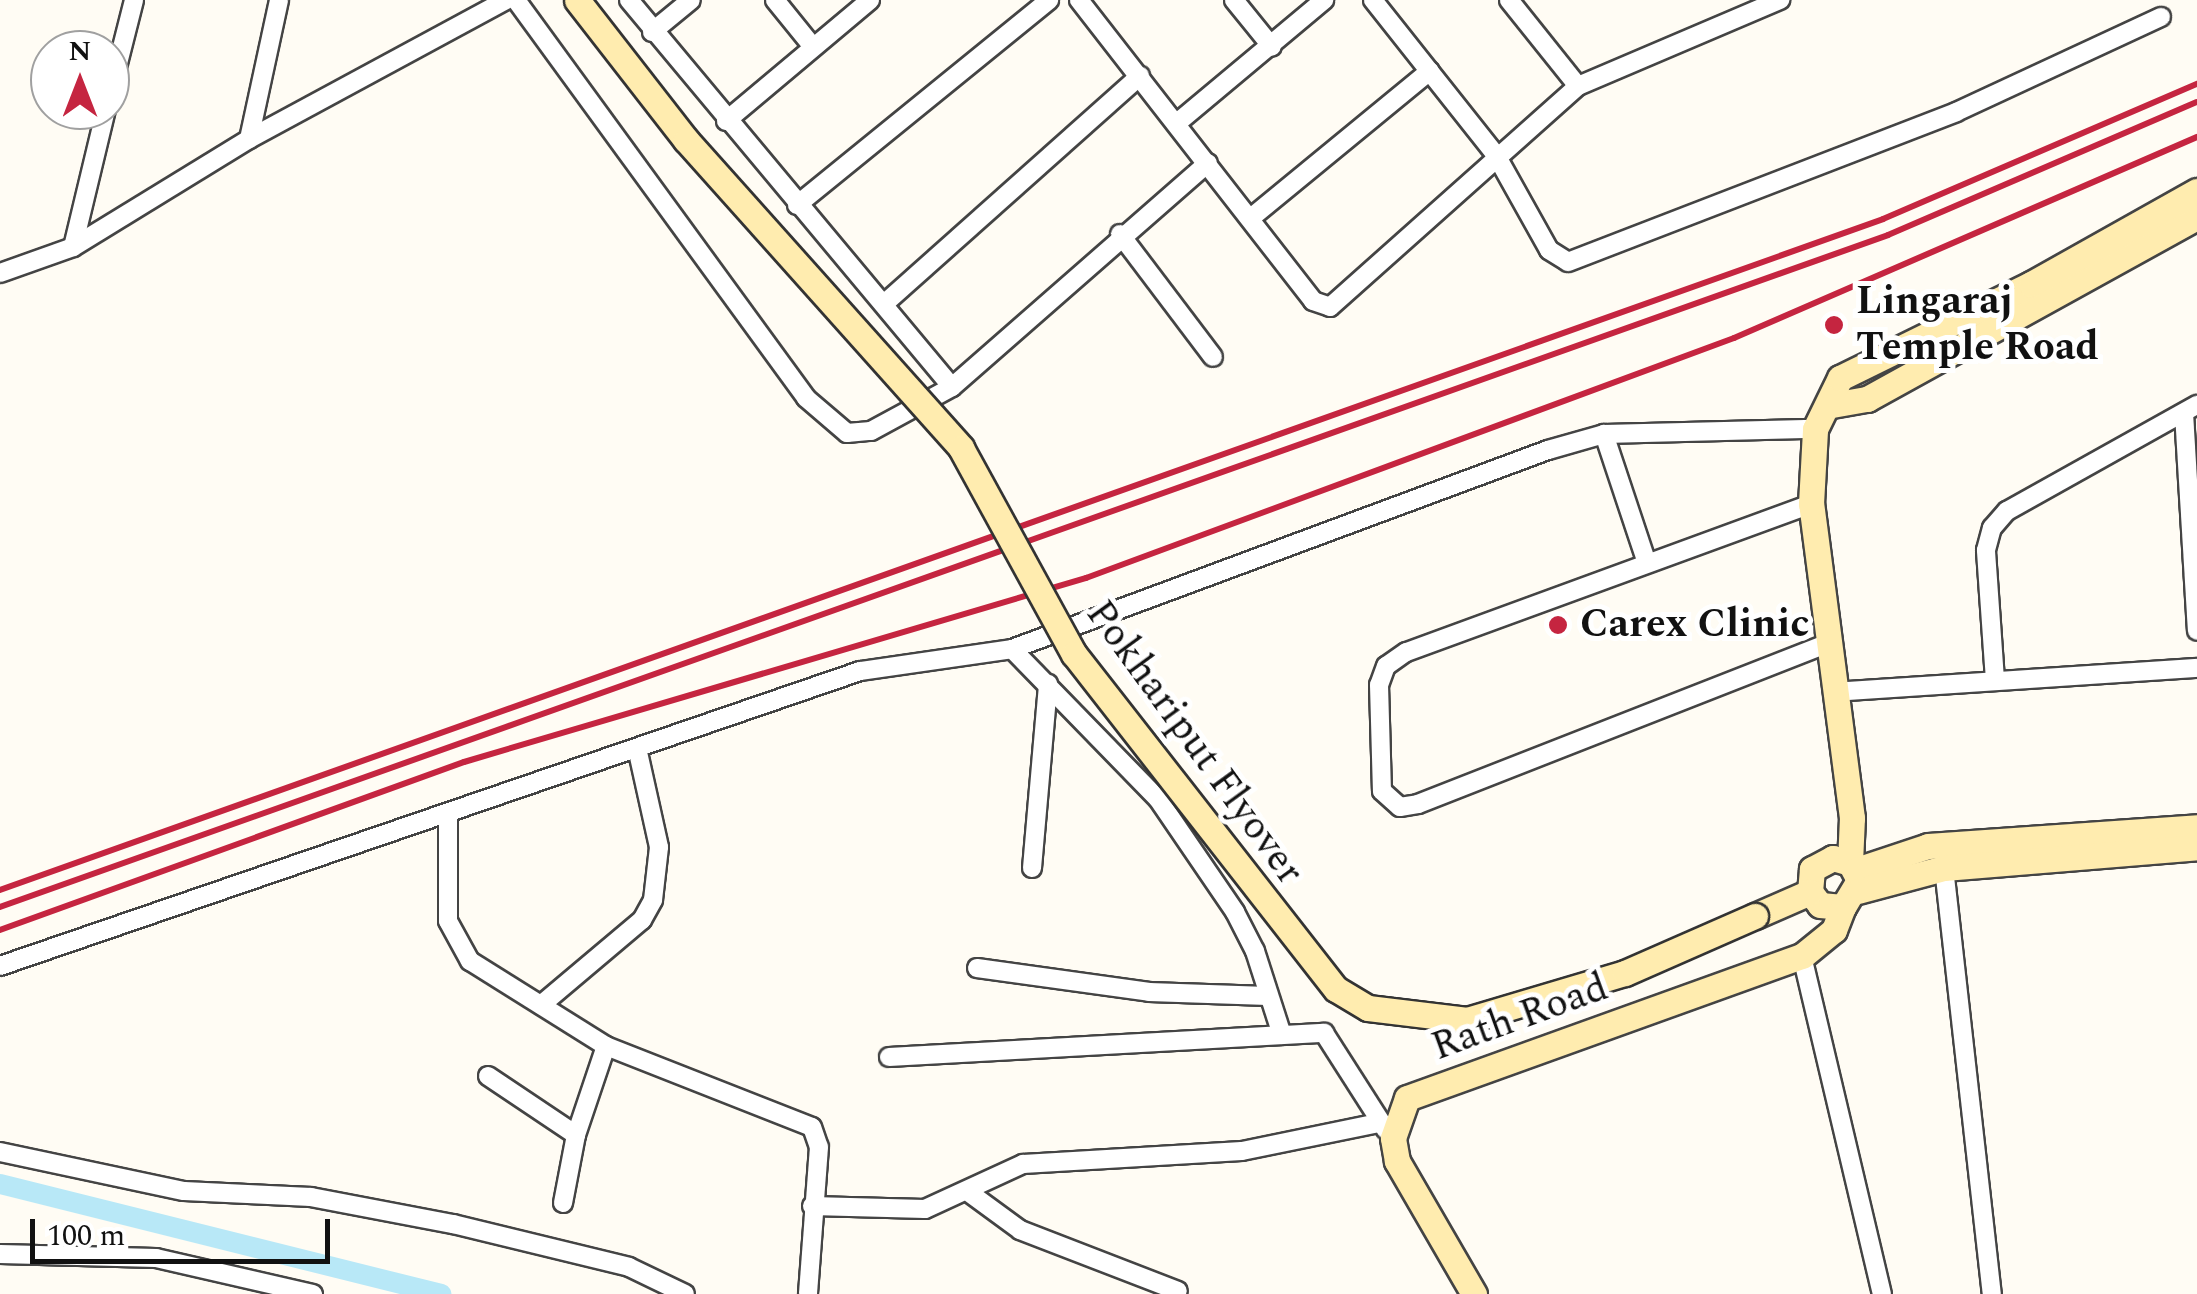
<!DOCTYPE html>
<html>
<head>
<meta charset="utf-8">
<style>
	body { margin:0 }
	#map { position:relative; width:2197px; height:1294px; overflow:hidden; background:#fffcf4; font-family:Spectral,serif }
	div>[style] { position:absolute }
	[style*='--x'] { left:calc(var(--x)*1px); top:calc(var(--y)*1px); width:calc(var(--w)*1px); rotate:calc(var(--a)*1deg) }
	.canal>* { height:20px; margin:-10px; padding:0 10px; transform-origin:10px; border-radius:10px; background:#b8e8f7 }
	.roads { filter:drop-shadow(2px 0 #444) drop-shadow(-2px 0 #444) drop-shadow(0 2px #444) drop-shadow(0 -2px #444) }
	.street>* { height:18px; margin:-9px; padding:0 9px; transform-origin:9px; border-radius:9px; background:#fff }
	.secondary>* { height:25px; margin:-12.5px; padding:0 12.5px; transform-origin:12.5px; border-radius:12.5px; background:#ffecaf }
	.rail>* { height:6px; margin:-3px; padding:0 3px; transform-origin:3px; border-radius:3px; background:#c52540 }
	.bridges { filter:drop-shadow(2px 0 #333) drop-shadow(-2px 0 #333) drop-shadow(0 2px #333) drop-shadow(0 -2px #333) }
	.secondary-bridge>* { height:25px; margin:-12.5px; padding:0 12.5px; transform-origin:12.5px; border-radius:12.5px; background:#ffecaf }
	.dots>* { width:28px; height:28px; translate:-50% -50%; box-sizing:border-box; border:5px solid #fff; border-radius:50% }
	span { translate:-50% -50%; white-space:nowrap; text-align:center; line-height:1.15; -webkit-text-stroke:10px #fff; paint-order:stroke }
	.poi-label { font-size:40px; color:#111; font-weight:700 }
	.left { translate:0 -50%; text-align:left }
	.street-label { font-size:40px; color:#111 }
	.north { position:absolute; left:30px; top:30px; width:100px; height:100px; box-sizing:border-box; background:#fff; border:2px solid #a0a0a0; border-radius:50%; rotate:0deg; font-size:28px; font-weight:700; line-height:40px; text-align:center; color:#111 }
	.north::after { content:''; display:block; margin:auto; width:35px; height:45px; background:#c52540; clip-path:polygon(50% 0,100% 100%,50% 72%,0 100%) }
	.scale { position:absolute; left:30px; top:1219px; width:300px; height:45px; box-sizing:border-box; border:5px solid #111; border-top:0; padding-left:12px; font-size:30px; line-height:35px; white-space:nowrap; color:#111; -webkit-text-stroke:8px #fff; paint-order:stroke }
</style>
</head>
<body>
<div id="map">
	<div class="canal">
		<div style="--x:0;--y:1184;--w:455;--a:14"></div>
	</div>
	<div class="roads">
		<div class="street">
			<div style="--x:516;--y:0;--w:492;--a:53.9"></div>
			<div style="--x:806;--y:398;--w:54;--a:40.5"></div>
			<div style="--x:847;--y:433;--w:24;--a:-5"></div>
			<div style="--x:871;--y:431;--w:92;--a:-28.5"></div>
			<div style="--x:952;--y:387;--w:340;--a:-41.2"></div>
			<div style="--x:629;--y:0;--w:504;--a:50.15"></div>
			<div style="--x:775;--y:0;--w:60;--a:51"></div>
			<div style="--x:1079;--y:0;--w:381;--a:52.1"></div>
			<div style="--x:1313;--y:301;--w:18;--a:19"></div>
			<div style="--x:1330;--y:307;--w:332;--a:-41.7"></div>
			<div style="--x:1578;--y:86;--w:220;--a:-23.1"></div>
			<div style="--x:1234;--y:0;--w:60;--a:51"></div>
			<div style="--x:1373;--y:0;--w:198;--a:51.6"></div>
			<div style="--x:1496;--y:155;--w:109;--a:60.8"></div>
			<div style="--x:1549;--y:250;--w:22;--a:32"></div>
			<div style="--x:1568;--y:262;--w:416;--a:-21.1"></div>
			<div style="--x:1956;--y:112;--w:226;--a:-24.9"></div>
			<div style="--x:1509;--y:0;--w:110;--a:51.3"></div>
			<div style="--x:652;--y:32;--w:50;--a:-39.4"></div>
			<div style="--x:110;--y:95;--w:98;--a:-75.8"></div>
			<div style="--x:726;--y:121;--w:188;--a:-40"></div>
			<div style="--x:1177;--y:123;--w:192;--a:-39.9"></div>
			<div style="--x:249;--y:139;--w:142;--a:-77.8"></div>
			<div style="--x:797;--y:205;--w:325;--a:-39.1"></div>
			<div style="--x:1252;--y:217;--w:230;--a:-39.4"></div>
			<div style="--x:1120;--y:234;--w:154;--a:52.9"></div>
			<div style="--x:73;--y:247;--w:141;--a:-76.5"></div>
			<div style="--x:0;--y:273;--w:77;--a:-19.6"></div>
			<div style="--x:73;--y:247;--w:206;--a:-31.5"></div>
			<div style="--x:249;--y:139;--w:292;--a:-28.4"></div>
			<div style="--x:884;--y:304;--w:343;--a:-41.7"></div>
			<div style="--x:2184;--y:413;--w:218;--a:86.6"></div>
			<div style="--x:1604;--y:434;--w:133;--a:71.6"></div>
			<div style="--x:1811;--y:504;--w:431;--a:159.9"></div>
			<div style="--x:1406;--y:652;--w:24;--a:145"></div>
			<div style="--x:1386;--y:666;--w:20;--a:110"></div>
			<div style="--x:1379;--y:685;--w:106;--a:88.4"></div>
			<div style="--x:1382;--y:791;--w:24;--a:42"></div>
			<div style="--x:1400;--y:807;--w:18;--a:-9"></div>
			<div style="--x:1418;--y:804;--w:438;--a:-21.4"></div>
			<div style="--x:1012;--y:649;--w:209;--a:45.8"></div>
			<div style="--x:1158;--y:799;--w:137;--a:55.7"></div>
			<div style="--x:1235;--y:912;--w:44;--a:62.9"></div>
			<div style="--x:1255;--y:951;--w:88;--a:72.2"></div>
			<div style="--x:1995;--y:680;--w:130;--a:-94"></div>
			<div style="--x:1986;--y:550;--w:23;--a:-75"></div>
			<div style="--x:1992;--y:528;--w:23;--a:-49"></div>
			<div style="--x:2007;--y:511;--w:218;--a:-29.2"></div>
			<div style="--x:1834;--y:692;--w:364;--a:-3.8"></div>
			<div style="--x:448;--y:817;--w:104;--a:90"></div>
			<div style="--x:448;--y:921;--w:46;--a:61.2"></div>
			<div style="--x:470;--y:961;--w:160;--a:32"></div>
			<div style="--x:606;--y:1046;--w:221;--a:21.5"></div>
			<div style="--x:812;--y:1127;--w:21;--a:71"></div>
			<div style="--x:819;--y:1147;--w:147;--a:94.3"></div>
			<div style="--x:1032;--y:868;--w:185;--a:-85"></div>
			<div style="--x:1944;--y:868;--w:429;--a:83.6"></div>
			<div style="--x:1802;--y:956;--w:347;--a:76.7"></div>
			<div style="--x:0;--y:966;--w:909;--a:-18.93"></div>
			<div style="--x:860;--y:671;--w:154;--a:-8.2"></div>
			<div style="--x:1012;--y:649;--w:572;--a:-20.37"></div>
			<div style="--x:1548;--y:450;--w:58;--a:-15.9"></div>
			<div style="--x:1604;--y:434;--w:211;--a:-1.4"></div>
			<div style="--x:977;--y:968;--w:174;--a:7.9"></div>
			<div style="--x:1149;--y:992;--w:119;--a:1.9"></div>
			<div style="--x:541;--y:1005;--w:132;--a:-40.1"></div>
			<div style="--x:642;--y:920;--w:23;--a:-61"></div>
			<div style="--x:653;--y:900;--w:53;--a:-83.5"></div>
			<div style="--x:659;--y:847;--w:101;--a:-102.5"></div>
			<div style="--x:889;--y:1057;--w:436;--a:-3.2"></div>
			<div style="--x:1324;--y:1033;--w:115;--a:57.4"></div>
			<div style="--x:488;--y:1076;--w:106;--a:33.8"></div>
			<div style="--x:0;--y:1152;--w:188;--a:12"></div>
			<div style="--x:184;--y:1191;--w:127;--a:2.7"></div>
			<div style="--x:311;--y:1197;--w:145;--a:10.8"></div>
			<div style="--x:453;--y:1224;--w:181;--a:13.7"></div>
			<div style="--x:629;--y:1267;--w:62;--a:25.7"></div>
			<div style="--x:971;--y:1194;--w:61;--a:36.3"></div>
			<div style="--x:1020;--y:1230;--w:169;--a:21.1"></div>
			<div style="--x:563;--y:1203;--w:69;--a:-79.2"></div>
			<div style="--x:576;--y:1135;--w:94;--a:-71.4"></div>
			<div style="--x:812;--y:1206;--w:113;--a:1.5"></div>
			<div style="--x:925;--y:1209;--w:108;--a:-24.7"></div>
			<div style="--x:1023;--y:1164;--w:219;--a:-3.4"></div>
			<div style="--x:1242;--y:1151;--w:140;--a:-11.6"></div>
			<div style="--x:0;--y:1254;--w:156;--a:1.5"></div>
			<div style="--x:156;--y:1258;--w:161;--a:12.9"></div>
		</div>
		<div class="secondary">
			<div style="--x:1832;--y:405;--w:36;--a:-10"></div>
			<div style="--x:1867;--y:399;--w:377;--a:-28.9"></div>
			<div style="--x:1850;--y:863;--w:18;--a:-164"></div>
			<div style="--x:1833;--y:858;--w:24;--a:152"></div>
			<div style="--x:1812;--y:869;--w:23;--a:95"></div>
			<div style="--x:1810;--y:892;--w:16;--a:52"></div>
			<div style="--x:1820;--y:905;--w:23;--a:5"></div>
			<div style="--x:1843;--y:907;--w:31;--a:-59"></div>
			<div style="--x:1859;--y:880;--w:19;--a:-118"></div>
			<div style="--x:1850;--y:863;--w:45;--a:-87.5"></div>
			<div style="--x:1852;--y:818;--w:317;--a:-97.4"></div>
			<div style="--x:1811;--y:504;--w:75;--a:-86.9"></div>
			<div style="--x:1815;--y:429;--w:57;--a:-63.9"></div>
			<div style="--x:1840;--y:378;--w:213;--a:-26.2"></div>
			<div style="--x:2031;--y:284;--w:190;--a:-29.3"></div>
			<div style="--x:1856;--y:870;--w:76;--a:-18.4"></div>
			<div style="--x:1928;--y:846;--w:270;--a:-4"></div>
			<div style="--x:1858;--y:891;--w:89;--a:-15"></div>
			<div style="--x:1944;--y:868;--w:254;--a:-4.7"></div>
			<div style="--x:1755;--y:916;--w:60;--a:-23.6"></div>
			<div style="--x:1474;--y:1294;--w:154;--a:-120.1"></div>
			<div style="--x:1397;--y:1161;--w:23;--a:-100"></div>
			<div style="--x:1393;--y:1138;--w:42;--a:-70.7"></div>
			<div style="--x:1407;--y:1098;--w:420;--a:-19.8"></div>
			<div style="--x:1802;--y:956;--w:41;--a:-39.1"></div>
			<div style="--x:1834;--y:930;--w:25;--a:-69"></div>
		</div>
	</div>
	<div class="rail">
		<div style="--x:0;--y:890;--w:1999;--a:-19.61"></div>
		<div style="--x:1883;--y:219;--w:342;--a:-23.3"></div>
		<div style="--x:0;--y:907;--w:2004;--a:-19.59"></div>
		<div style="--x:1888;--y:235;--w:336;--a:-23.3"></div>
		<div style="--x:0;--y:930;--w:493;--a:-19.9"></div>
		<div style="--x:464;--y:762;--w:649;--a:-16.48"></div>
		<div style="--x:1086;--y:578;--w:691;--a:-20.32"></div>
		<div style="--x:1734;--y:338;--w:505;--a:-23.47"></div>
	</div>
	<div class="bridges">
		<div class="secondary-bridge">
			<div style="--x:577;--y:0;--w:177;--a:52.1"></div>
			<div style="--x:686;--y:140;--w:413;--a:48.2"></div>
			<div style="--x:961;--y:448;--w:235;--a:61.3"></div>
			<div style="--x:1074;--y:654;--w:425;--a:52"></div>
			<div style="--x:1336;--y:989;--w:37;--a:31"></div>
			<div style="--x:1368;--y:1008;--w:100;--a:6.9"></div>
			<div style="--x:1467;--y:1020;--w:165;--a:-16.6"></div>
			<div style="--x:1625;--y:973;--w:142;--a:-23.7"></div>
		</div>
	</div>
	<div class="dots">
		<div style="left:1834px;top:325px;background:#c52540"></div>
		<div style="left:1558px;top:625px;background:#c52540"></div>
	</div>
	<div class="poi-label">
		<span class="left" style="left:1856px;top:325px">Lingaraj<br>Temple Road</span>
		<span class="left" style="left:1580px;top:625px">Carex Clinic</span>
	</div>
	<div class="street-label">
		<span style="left:1194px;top:743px;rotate:54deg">Pokhariput Flyover</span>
		<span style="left:1520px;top:1018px;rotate:-20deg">Rath Road</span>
	</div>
	<div class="north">N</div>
	<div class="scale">100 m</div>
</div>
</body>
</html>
